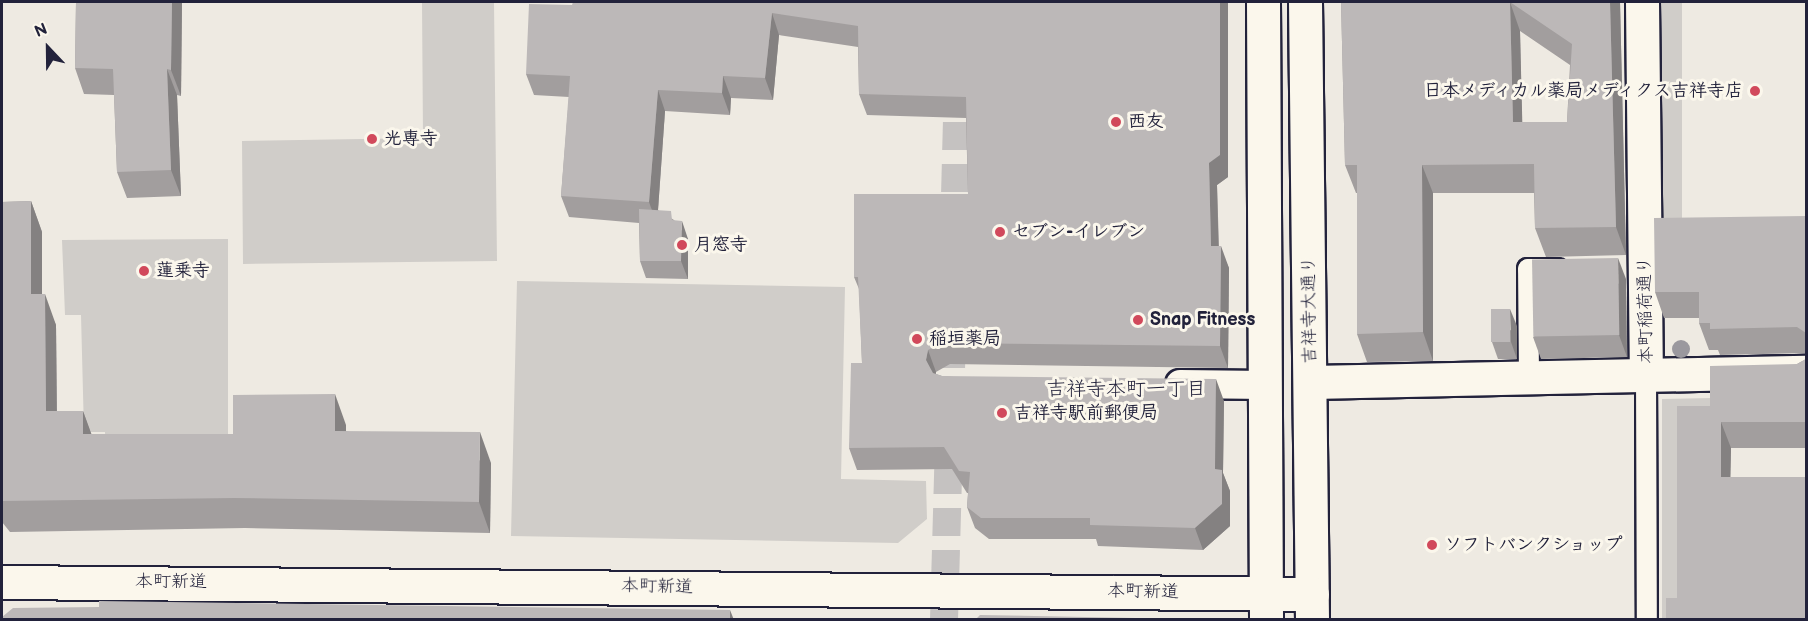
<!DOCTYPE html>
<html>
<head>
<meta charset="utf-8">
<style>
	body { margin:0 }
	#map { position:relative; width:1808px; height:621px; overflow:hidden; background:#eeeae2; font-family:"Balsamiq Sans","Klee One",sans-serif }
	div>[style] { position:absolute }
	[style*='--x'] { left:calc(var(--x)*1px); top:calc(var(--y)*1px); width:calc(var(--w)*1px); rotate:calc(var(--a)*1deg) }
	.green>* { inset:0; background:#d0cdc9; transform-origin:0 0 }
	.pedestrian-tunnel>* { height:28px; margin-top:-14px; transform-origin:0; background:repeating-linear-gradient(90deg,#c5c2c1 0 28px,transparent 0 42px) }
	.roads { filter:drop-shadow(2px 0 #22223b) drop-shadow(-2px 0 #22223b) drop-shadow(0 2px #22223b) drop-shadow(0 -2px #22223b) }
	.service>* { height:20px; margin:-10px; padding:0 10px; transform-origin:10px; border-radius:10px; background:#fbf7ec }
	.pedestrian>* { height:28px; margin:-14px; padding:0 14px; transform-origin:14px; border-radius:14px; background:#fbf7ec }
	.minor>* { height:33px; margin:-16.5px; padding:0 16.5px; transform-origin:16.5px; border-radius:16.5px; background:#fbf7ec }
	.tertiary>* { height:33px; margin:-16.5px; padding:0 16.5px; transform-origin:16.5px; border-radius:16.5px; background:#fbf7ec }
	.trees>* { width:18px; height:18px; margin:-9px; border-radius:50%; background:#9a989e }
	.wall>* { inset:0; background:#a29e9e }
	.shaded-wall>* { inset:0; background:#848181 }
	.building>* { inset:0; background:#bcb8b8; transform-origin:0 0 }
	.dots>* { width:16px; height:16px; translate:-50% -50%; box-sizing:border-box; border:3px solid #fbf7ec; border-radius:50% }
	span { translate:-50% -50%; white-space:nowrap; text-align:center; line-height:1.15; -webkit-text-stroke:6px #fbf7ec; paint-order:stroke }
	.poi-label { font-size:18px; color:#22223b; font-weight:700 }
	.right { translate:-100% -50%; text-align:right }
	.left { translate:0 -50%; text-align:left }
	.street-label { font-size:18px; color:#22223b }
	.neighbourhood-label { font-size:20px; color:#22223b }
	.frame { position:absolute; inset:0; border:3px solid #22223b; pointer-events:none }
	.north { position:absolute; left:18px; top:18px; width:60px; height:60px; -webkit-text-stroke:4px #fbf7ec; paint-order:stroke; rotate:338deg; font-size:16px; font-weight:700; line-height:24px; text-align:center; color:#22223b }
	.north::after { content:''; display:block; margin:auto; width:21px; height:27px; background:#22223b; clip-path:polygon(50% 0,100% 100%,50% 72%,0 100%) }
</style>
</head>
<body>
<div id="map">
	<div class="green">
		<div style="left:1661px;top:2px;width:21px;height:230px"></div>
		<div style="clip-path:polygon(422px 3px,494px 3px,497px 261px,243px 264px,242px 141px,423px 138px)"></div>
		<div style="clip-path:polygon(228px 239px,228px 451px,106px 455px,105px 432px,84px 432px,81px 315px,65px 315px,62px 240px)"></div>
		<div style="clip-path:polygon(517px 281px,845px 287px,841px 479px,926px 481px,927px 519px,898px 543px,511px 536px)"></div>
		<div style="clip-path:polygon(1712px 398px,1684px 618px,1662px 619px,1662px 399px)"></div>
	</div>
	<div class="pedestrian-tunnel">
		<div style="--x:954;--y:234;--w:232;--a:-88.5"></div>
		<div style="--x:944;--y:620;--w:295;--a:-88.4"></div>
	</div>
	<div class="roads">
		<div class="service">
			<div style="--x:1646;--y:374;--w:246;--a:89.8"></div>
			<div style="--x:1529;--y:377;--w:108;--a:-90.5"></div>
			<div style="--x:1528;--y:269;--w:30;--a:0"></div>
		</div>
		<div class="pedestrian">
			<div style="--x:1180;--y:384;--w:87;--a:0.7"></div>
		</div>
		<div class="minor">
			<div style="--x:1642;--y:2;--w:372;--a:89.4"></div>
			<div style="--x:1312;--y:382;--w:494;--a:-1.2"></div>
		</div>
		<div class="tertiary">
			<div style="--x:1263;--y:2;--w:618;--a:89.72"></div>
			<div style="--x:1305;--y:2;--w:618;--a:89.35"></div>
			<div style="--x:2;--y:582;--w:1310;--a:0.52"></div>
		</div>
	</div>
	<div class="trees">
		<div style="left:1681px;top:349px"></div>
	</div>
	<div class="wall">
		<div style="clip-path:polygon(76px 2px,182px 2px,181px 96px,177px 95px,181px 196px,127px 198px,117px 172px,114px 95px,84px 94px,75px 68px)"></div>
		<div style="clip-path:polygon(1228px 2px,1228px 177px,1217px 185px,1219px 246px,1229px 268px,1228px 368px,950px 364px,936px 372px,936px 374px,942px 376px,1224px 401px,1223px 473px,1230px 491px,1230px 526px,1203px 550px,1098px 546px,1096px 539px,989px 539px,975px 528px,967px 507px,968px 493px,967px 493px,952px 469px,857px 470px,849px 448px,862px 363px,859px 289px,854px 277px,968px 194px,966px 118px,867px 115px,859px 94px,858px 47px,779px 35px,773px 100px,731px 98px,730px 115px,665px 111px,658px 210px,674px 220px,688px 239px,688px 279px,646px 278px,640px 261px,639px 223px,569px 217px,561px 196px,569px 97px,534px 95px,526px 74px,572px 5px)"></div>
		<div style="clip-path:polygon(evenodd,1341px 2px,1620px 2px,1626px 255px,1546px 257px,1535px 228px,1534px 193px,1433px 193px,1433px 361px,1367px 362px,1357px 334px,1357px 193px,1356px 193px,1345px 165px,1341px 2px,1520px 31px,1570px 65px,1567px 122px,1522px 122px,1520px 31px)"></div>
		<div style="clip-path:polygon(31px 201px,42px 232px,42px 294px,56px 325px,57px 411px,83px 411px,91px 434px,233px 434px,346px 425px,346px 431px,491px 463px,490px 533px,245px 528px,10px 532px,2px 522px,2px 202px)"></div>
		<div style="clip-path:polygon(1806px 216px,1806px 353px,1720px 355px,1718px 350px,1709px 350px,1699px 323px,1699px 318px,1664px 318px,1655px 292px)"></div>
		<div style="clip-path:polygon(1626px 279px,1627px 357px,1541px 359px,1533px 337px)"></div>
		<div style="clip-path:polygon(1517px 326px,1517px 359px,1498px 359px,1492px 342px)"></div>
		<div style="clip-path:polygon(1806px 359px,1806px 448px,1731px 448px,1730px 477px,1677px 598px,1710px 406px,1797px 364px)"></div>
	</div>
	<div class="shaded-wall">
		<div style="clip-path:polygon(172px 2px,182px 2px,181px 96px,171px 70px)"></div>
		<div style="clip-path:polygon(1220px 2px,1228px 2px,1228px 177px,1217px 185px,1219px 268px,1211px 246px,1209px 163px)"></div>
		<div style="clip-path:polygon(1510px 2px,1520px 31px,1523px 150px,1513px 122px)"></div>
		<div style="clip-path:polygon(1610px 2px,1620px 2px,1626px 255px,1616px 227px)"></div>
		<div style="clip-path:polygon(772px 13px,779px 35px,773px 100px,765px 78px)"></div>
		<div style="clip-path:polygon(167px 69px,177px 95px,181px 196px,171px 170px)"></div>
		<div style="clip-path:polygon(723px 76px,731px 98px,730px 115px,722px 93px)"></div>
		<div style="clip-path:polygon(658px 90px,665px 111px,657px 224px,649px 202px)"></div>
		<div style="clip-path:polygon(1422px 165px,1433px 193px,1433px 361px,1423px 332px)"></div>
		<div style="clip-path:polygon(31px 201px,42px 232px,42px 325px,31px 294px)"></div>
		<div style="clip-path:polygon(682px 221px,688px 239px,688px 279px,681px 261px)"></div>
		<div style="clip-path:polygon(1221px 246px,1229px 268px,1228px 368px,1220px 346px)"></div>
		<div style="clip-path:polygon(1618px 258px,1626px 279px,1627px 357px,1619px 335px)"></div>
		<div style="clip-path:polygon(45px 294px,56px 325px,57px 441px,46px 411px)"></div>
		<div style="clip-path:polygon(1510px 309px,1517px 326px,1517px 359px,1511px 342px)"></div>
		<div style="clip-path:polygon(928px 350px,936px 372px,934px 381px,926px 360px)"></div>
		<div style="clip-path:polygon(1216px 379px,1224px 401px,1223px 473px,1230px 491px,1230px 526px,1203px 550px,1195px 528px)"></div>
		<div style="clip-path:polygon(335px 394px,346px 425px,346px 461px,335px 431px)"></div>
		<div style="clip-path:polygon(83px 411px,94px 441px,83px 434px)"></div>
		<div style="clip-path:polygon(1721px 422px,1731px 448px,1730px 504px,1721px 477px)"></div>
		<div style="clip-path:polygon(480px 432px,491px 463px,490px 533px,479px 502px)"></div>
		<div style="clip-path:polygon(730px 610px,734px 620px,730px 620px)"></div>
	</div>
	<div class="building">
		<div style="clip-path:polygon(76px 2px,172px 2px,171px 70px,167px 69px,171px 170px,117px 172px,113px 69px,75px 68px)"></div>
		<div style="clip-path:polygon(573px 2px,1220px 2px,1220px 155px,1209px 163px,1211px 246px,1221px 246px,1220px 346px,942px 343px,928px 350px,926px 360px,933px 373px,942px 376px,1216px 379px,1215px 469px,1222px 470px,1222px 504px,1195px 528px,1090px 525px,1090px 518px,981px 518px,967px 507px,970px 472px,959px 471px,944px 447px,849px 448px,851px 363px,862px 363px,858px 277px,854px 277px,854px 194px,968px 194px,966px 97px,859px 94px,858px 26px,772px 13px,765px 78px,723px 76px,722px 93px,658px 90px,649px 202px,561px 196px,570px 76px,526px 74px,529px 4px,572px 5px)"></div>
		<div style="clip-path:polygon(evenodd,1341px 2px,1610px 2px,1616px 227px,1535px 228px,1534px 164px,1422px 165px,1423px 332px,1357px 334px,1357px 165px,1345px 165px,1341px 2px,1510px 2px,1572px 44px,1567px 122px,1513px 122px,1510px 2px)"></div>
		<div style="clip-path:polygon(31px 201px,31px 294px,45px 294px,46px 411px,83px 411px,83px 434px,233px 434px,233px 395px,335px 394px,335px 431px,480px 432px,479px 502px,234px 498px,2px 501px,2px 202px)"></div>
		<div style="clip-path:polygon(639px 209px,671px 211px,672px 220px,682px 221px,681px 261px,640px 261px)"></div>
		<div style="clip-path:polygon(1806px 216px,1806px 333px,1797px 327px,1710px 329px,1710px 323px,1699px 323px,1699px 292px,1655px 292px,1654px 218px)"></div>
		<div style="left:1618px;top:258px;width:77px;height:86px;rotate:89deg"></div>
		<div style="left:1491px;top:309px;width:19px;height:33px"></div>
		<div style="clip-path:polygon(1806px 359px,1806px 422px,1721px 422px,1721px 477px,1806px 477px,1806px 620px,1666px 620px,1666px 598px,1677px 598px,1677px 406px,1710px 406px,1710px 366px,1797px 364px)"></div>
		<div style="clip-path:polygon(99px 601px,730px 610px,730px 620px,2px 620px,2px 617px,13px 608px,99px 607px)"></div>
		<div style="clip-path:polygon(980px 615px,1186px 619px,1187px 620px,975px 620px)"></div>
	</div>
	<div class="dots">
		<div style="left:1755px;top:91px;background:#d1495b"></div>
		<div style="left:1116px;top:122px;background:#d1495b"></div>
		<div style="left:372px;top:139px;background:#d1495b"></div>
		<div style="left:1000px;top:232px;background:#d1495b"></div>
		<div style="left:682px;top:245px;background:#d1495b"></div>
		<div style="left:144px;top:271px;background:#d1495b"></div>
		<div style="left:1138px;top:320px;background:#d1495b"></div>
		<div style="left:917px;top:339px;background:#d1495b"></div>
		<div style="left:1002px;top:413px;background:#d1495b"></div>
		<div style="left:1432px;top:545px;background:#d1495b"></div>
	</div>
	<div class="poi-label">
		<span class="right" style="left:1743px;top:91px">日本メディカル薬局メディクス吉祥寺店</span>
		<span class="left" style="left:1128px;top:122px">西友</span>
		<span class="left" style="left:384px;top:139px">光専寺</span>
		<span class="left" style="left:1012px;top:232px">セブン-イレブン</span>
		<span class="left" style="left:694px;top:245px">月窓寺</span>
		<span class="left" style="left:156px;top:271px">蓮乗寺</span>
		<span class="left" style="left:1150px;top:320px">Snap Fitness</span>
		<span class="left" style="left:929px;top:339px">稲垣薬局</span>
		<span class="left" style="left:1014px;top:413px">吉祥寺駅前郵便局</span>
		<span class="left" style="left:1444px;top:545px">ソフトバンクショップ</span>
	</div>
	<div class="street-label">
		<span style="left:1310px;top:310px;rotate:-91deg">吉祥寺大通り</span>
		<span style="left:1646px;top:310px;rotate:-91deg">本町稲荷通り</span>
		<span style="left:171px;top:582px">本町新道</span>
		<span style="left:657px;top:587px;rotate:1deg">本町新道</span>
		<span style="left:1143px;top:592px;rotate:1deg">本町新道</span>
	</div>
	<div class="neighbourhood-label">
		<span style="left:1126px;top:389px">吉祥寺本町一丁目</span>
	</div>
	<div class="frame"></div>
	<div class="north">N</div>
</div>
</body>
</html>
